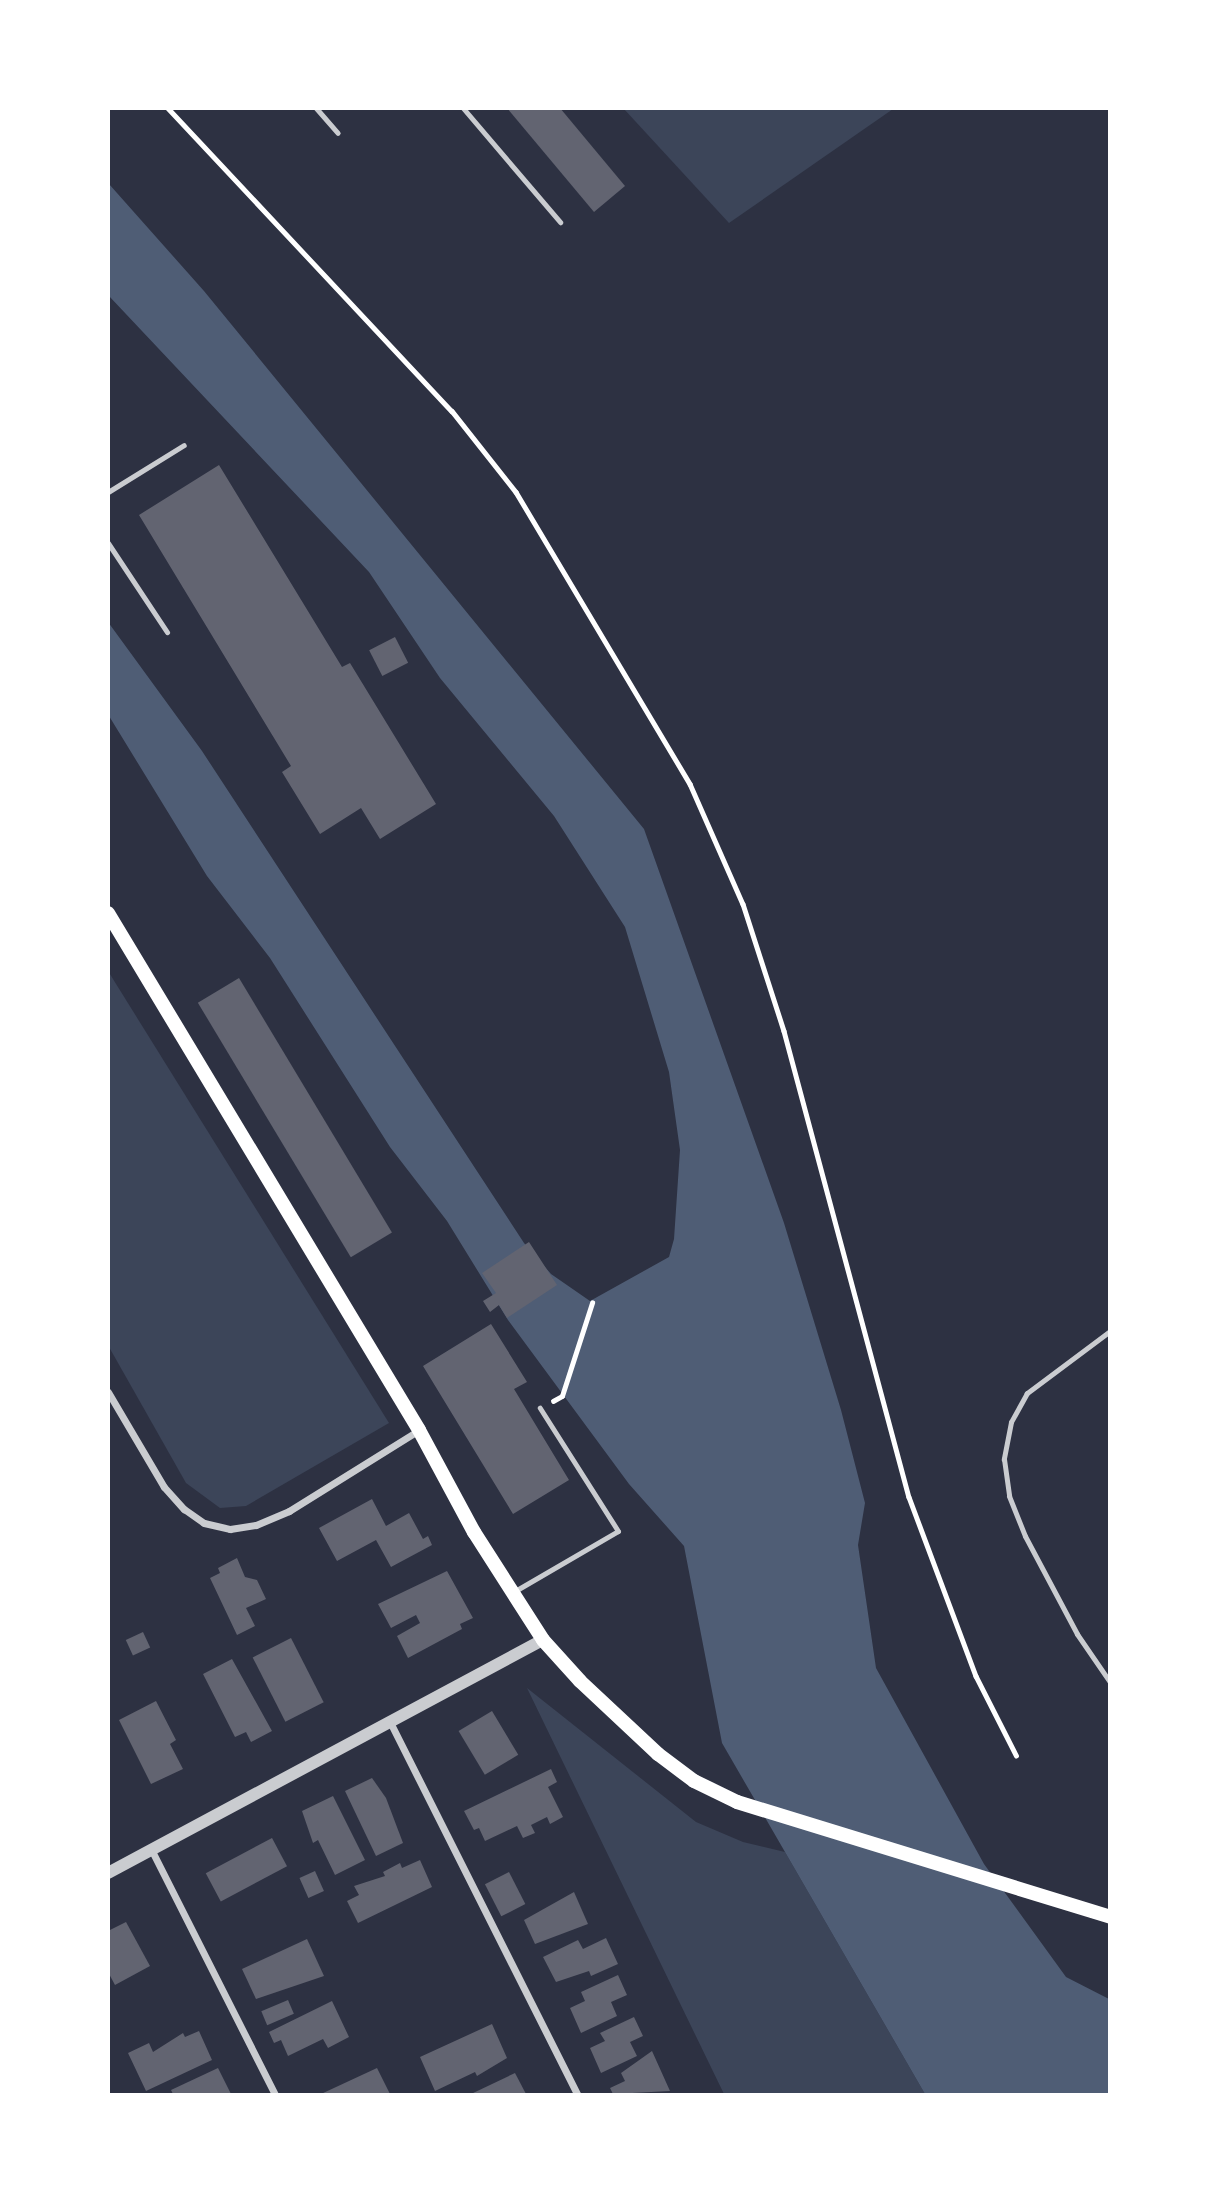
<!DOCTYPE html>
<html>
<head>
<meta charset="utf-8">
<style>
	body { margin:0 }
	#map { position:relative; width:1218px; height:2203px; overflow:hidden; background:#2d3142; font-family:"Source Sans 3",sans-serif }
	div>[style] { position:absolute }
	[style*='--x'] { left:calc(var(--x)*1px); top:calc(var(--y)*1px); width:calc(var(--w)*1px); rotate:calc(var(--a)*1deg) }
	.green>* { inset:0; background:#3c4559 }
	.water>* { inset:0; background:#4f5d75 }
	.building>* { inset:0; background:#626471; transform-origin:0 0 }
	.path>* { height:4.5px; margin:-2.25px; padding:0 2.25px; transform-origin:2.25px; border-radius:2.25px; background:#fff }
	.service>* { height:5px; margin:-2.5px; padding:0 2.5px; transform-origin:2.5px; border-radius:2.5px; background:#caccd0 }
	.minor>* { height:7px; margin:-3.5px; padding:0 3.5px; transform-origin:3.5px; border-radius:3.5px; background:#caccd0 }
	.tertiary>* { height:12px; margin:-6px; padding:0 6px; transform-origin:6px; border-radius:6px; background:#caccd0 }
	.secondary>* { height:14px; margin:-7px; padding:0 7px; transform-origin:7px; border-radius:7px; background:#fff }
	span { translate:-50% -50%; white-space:nowrap; text-align:center; line-height:1.15; -webkit-text-stroke:5px #fff; paint-order:stroke }
	.frame { position:absolute; inset:0; border:110px solid #fff; pointer-events:none }
</style>
</head>
<body>
<div id="map">
	<div class="green">
		<div style="clip-path:polygon(624px 109px,893px 109px,729px 223px)"></div>
		<div style="clip-path:polygon(108px 971px,389px 1423px,246px 1506px,220px 1508px,186px 1483px,109px 1347px)"></div>
		<div style="clip-path:polygon(527px 1688px,696px 1822px,743px 1842px,785px 1852px,925px 2094px,724px 2094px)"></div>
	</div>
	<div class="water">
		<div style="clip-path:polygon(109px 184px,204px 291px,644px 829px,784px 1223px,841px 1410px,865px 1503px,858px 1545px,876px 1668px,984px 1864px,1066px 1977px,1109px 1999px,1109px 2094px,925px 2094px,722px 1743px,684px 1546px,629px 1484px,508px 1320px,447px 1221px,390px 1147px,270px 958px,207px 876px,109px 716px,108px 622px,202px 751px,524px 1243px,551px 1274px,590px 1301px,669px 1257px,674px 1239px,680px 1150px,669px 1072px,625px 927px,554px 816px,440px 678px,369px 572px,109px 296px)"></div>
	</div>
	<div class="building">
		<div style="clip-path:polygon(507px 108px,560px 108px,625px 186px,594px 212px)"></div>
		<div style="clip-path:polygon(219px 465px,342px 667px,350px 663px,436px 804px,380px 839px,361px 808px,320px 834px,282px 772px,291px 766px,139px 515px)"></div>
		<div style="left:395px;top:637px;width:29px;height:29px;rotate:63deg"></div>
		<div style="left:239px;top:978px;width:297px;height:48px;rotate:59deg"></div>
		<div style="clip-path:polygon(529px 1242px,557px 1285px,507px 1318px,499px 1305px,490px 1312px,483px 1301px,496px 1293px,482px 1273px)"></div>
		<div style="clip-path:polygon(491px 1324px,527px 1382px,514px 1389px,569px 1480px,513px 1514px,423px 1366px)"></div>
		<div style="clip-path:polygon(372px 1499px,386px 1526px,409px 1513px,423px 1539px,428px 1536px,432px 1545px,391px 1567px,376px 1540px,337px 1561px,319px 1528px)"></div>
		<div style="clip-path:polygon(237px 1558px,245px 1577px,257px 1580px,266px 1599px,246px 1608px,255px 1626px,237px 1635px,210px 1578px,220px 1573px,218px 1568px)"></div>
		<div style="clip-path:polygon(447px 1571px,473px 1618px,460px 1624px,462px 1629px,408px 1658px,397px 1636px,420px 1623px,416px 1615px,391px 1628px,378px 1604px)"></div>
		<div style="left:143px;top:1632px;width:17px;height:19px;rotate:65deg"></div>
		<div style="left:291px;top:1638px;width:72px;height:43px;rotate:63deg"></div>
		<div style="clip-path:polygon(232px 1659px,272px 1731px,251px 1742px,246px 1732px,235px 1737px,203px 1674px)"></div>
		<div style="clip-path:polygon(156px 1701px,176px 1740px,170px 1744px,183px 1769px,151px 1784px,119px 1720px)"></div>
		<div style="left:492px;top:1711px;width:51px;height:39px;rotate:59deg"></div>
		<div style="clip-path:polygon(551px 1769px,557px 1782px,548px 1787px,563px 1817px,550px 1824px,547px 1817px,531px 1825px,535px 1833px,523px 1838px,517px 1826px,485px 1841px,479px 1828px,474px 1830px,464px 1811px)"></div>
		<div style="clip-path:polygon(372px 1778px,386px 1798px,403px 1843px,376px 1856px,345px 1791px)"></div>
		<div style="clip-path:polygon(333px 1796px,365px 1860px,335px 1875px,318px 1840px,313px 1843px,302px 1811px)"></div>
		<div style="left:272px;top:1838px;width:32px;height:75px;rotate:62deg"></div>
		<div style="clip-path:polygon(420px 1860px,432px 1887px,358px 1923px,347px 1901px,359px 1895px,354px 1886px,385px 1876px,383px 1872px,400px 1863px,402px 1868px)"></div>
		<div style="left:315px;top:1871px;width:22px;height:17px;rotate:66deg"></div>
		<div style="left:509px;top:1872px;width:36px;height:27px;rotate:63deg"></div>
		<div style="clip-path:polygon(574px 1892px,588px 1924px,535px 1944px,524px 1920px)"></div>
		<div style="clip-path:polygon(126px 1922px,150px 1966px,115px 1985px,108px 1972px,108px 1931px)"></div>
		<div style="clip-path:polygon(606px 1938px,618px 1964px,591px 1976px,589px 1971px,556px 1982px,543px 1957px,578px 1940px,583px 1949px)"></div>
		<div style="clip-path:polygon(307px 1939px,324px 1976px,256px 1999px,242px 1969px)"></div>
		<div style="clip-path:polygon(618px 1975px,627px 1995px,611px 2002px,617px 2016px,581px 2033px,570px 2008px,585px 2001px,581px 1992px)"></div>
		<div style="left:288px;top:2000px;width:15px;height:29px;rotate:67deg"></div>
		<div style="clip-path:polygon(332px 2001px,349px 2037px,328px 2048px,323px 2039px,288px 2056px,281px 2040px,274px 2043px,269px 2032px)"></div>
		<div style="clip-path:polygon(634px 2017px,643px 2036px,630px 2042px,637px 2056px,601px 2073px,590px 2048px,605px 2041px,600px 2033px)"></div>
		<div style="clip-path:polygon(492px 2024px,507px 2058px,477px 2076px,475px 2072px,435px 2091px,420px 2057px)"></div>
		<div style="clip-path:polygon(199px 2031px,212px 2060px,146px 2091px,128px 2053px,149px 2043px,153px 2052px,183px 2033px,185px 2037px)"></div>
		<div style="clip-path:polygon(652px 2051px,670px 2091px,613px 2094px,610px 2088px,625px 2081px,621px 2073px)"></div>
		<div style="clip-path:polygon(218px 2068px,231px 2094px,173px 2094px,171px 2090px)"></div>
		<div style="clip-path:polygon(377px 2068px,390px 2094px,321px 2094px)"></div>
		<div style="clip-path:polygon(515px 2073px,526px 2094px,471px 2094px)"></div>
	</div>
	<div class="path">
		<div style="--x:168;--y:108;--w:415;--a:46.9"></div>
		<div style="--x:452;--y:411;--w:103;--a:51.7"></div>
		<div style="--x:516;--y:492;--w:340;--a:59.2"></div>
		<div style="--x:690;--y:784;--w:131;--a:66.2"></div>
		<div style="--x:743;--y:904;--w:133;--a:72.1"></div>
		<div style="--x:784;--y:1031;--w:482;--a:75"></div>
		<div style="--x:909;--y:1497;--w:191;--a:69.5"></div>
		<div style="--x:976;--y:1676;--w:89;--a:63.1"></div>
		<div style="--x:553;--y:1401;--w:10;--a:-29"></div>
		<div style="--x:562;--y:1396;--w:98;--a:-72.1"></div>
	</div>
	<div class="service">
		<div style="--x:316;--y:108;--w:33;--a:49"></div>
		<div style="--x:463;--y:108;--w:150;--a:49.6"></div>
		<div style="--x:108;--y:492;--w:89;--a:-31.7"></div>
		<div style="--x:108;--y:543;--w:107;--a:56.5"></div>
		<div style="--x:1110;--y:1331;--w:104;--a:143.2"></div>
		<div style="--x:1027;--y:1393;--w:33;--a:119"></div>
		<div style="--x:1011;--y:1422;--w:38;--a:101"></div>
		<div style="--x:1004;--y:1459;--w:37;--a:82"></div>
		<div style="--x:1009;--y:1496;--w:43;--a:68.2"></div>
		<div style="--x:1025;--y:1536;--w:111;--a:62"></div>
		<div style="--x:1077;--y:1634;--w:58;--a:55.5"></div>
		<div style="--x:515;--y:1591;--w:119;--a:-30.2"></div>
		<div style="--x:618;--y:1531;--w:146;--a:-122.4"></div>
	</div>
	<div class="minor">
		<div style="--x:108;--y:1392;--w:110;--a:59.5"></div>
		<div style="--x:164;--y:1487;--w:30;--a:48"></div>
		<div style="--x:184;--y:1509;--w:24;--a:35"></div>
		<div style="--x:204;--y:1523;--w:27;--a:13"></div>
		<div style="--x:230;--y:1529;--w:26;--a:-9"></div>
		<div style="--x:256;--y:1525;--w:36;--a:-23"></div>
		<div style="--x:289;--y:1511;--w:153;--a:-31.9"></div>
		<div style="--x:390;--y:1722;--w:416;--a:63.3"></div>
		<div style="--x:151;--y:1849;--w:275;--a:63.2"></div>
	</div>
	<div class="tertiary">
		<div style="--x:108;--y:1873;--w:493;--a:-28.2"></div>
	</div>
	<div class="secondary">
		<div style="--x:108;--y:913;--w:603;--a:58.97"></div>
		<div style="--x:419;--y:1430;--w:116;--a:61.7"></div>
		<div style="--x:474;--y:1532;--w:128;--a:57.4"></div>
		<div style="--x:543;--y:1640;--w:55;--a:47.9"></div>
		<div style="--x:580;--y:1681;--w:107;--a:43.1"></div>
		<div style="--x:658;--y:1754;--w:45;--a:36.9"></div>
		<div style="--x:694;--y:1781;--w:48;--a:26"></div>
		<div style="--x:737;--y:1802;--w:390;--a:17.1"></div>
	</div>
	<div class="frame"></div>
</div>
</body>
</html>
